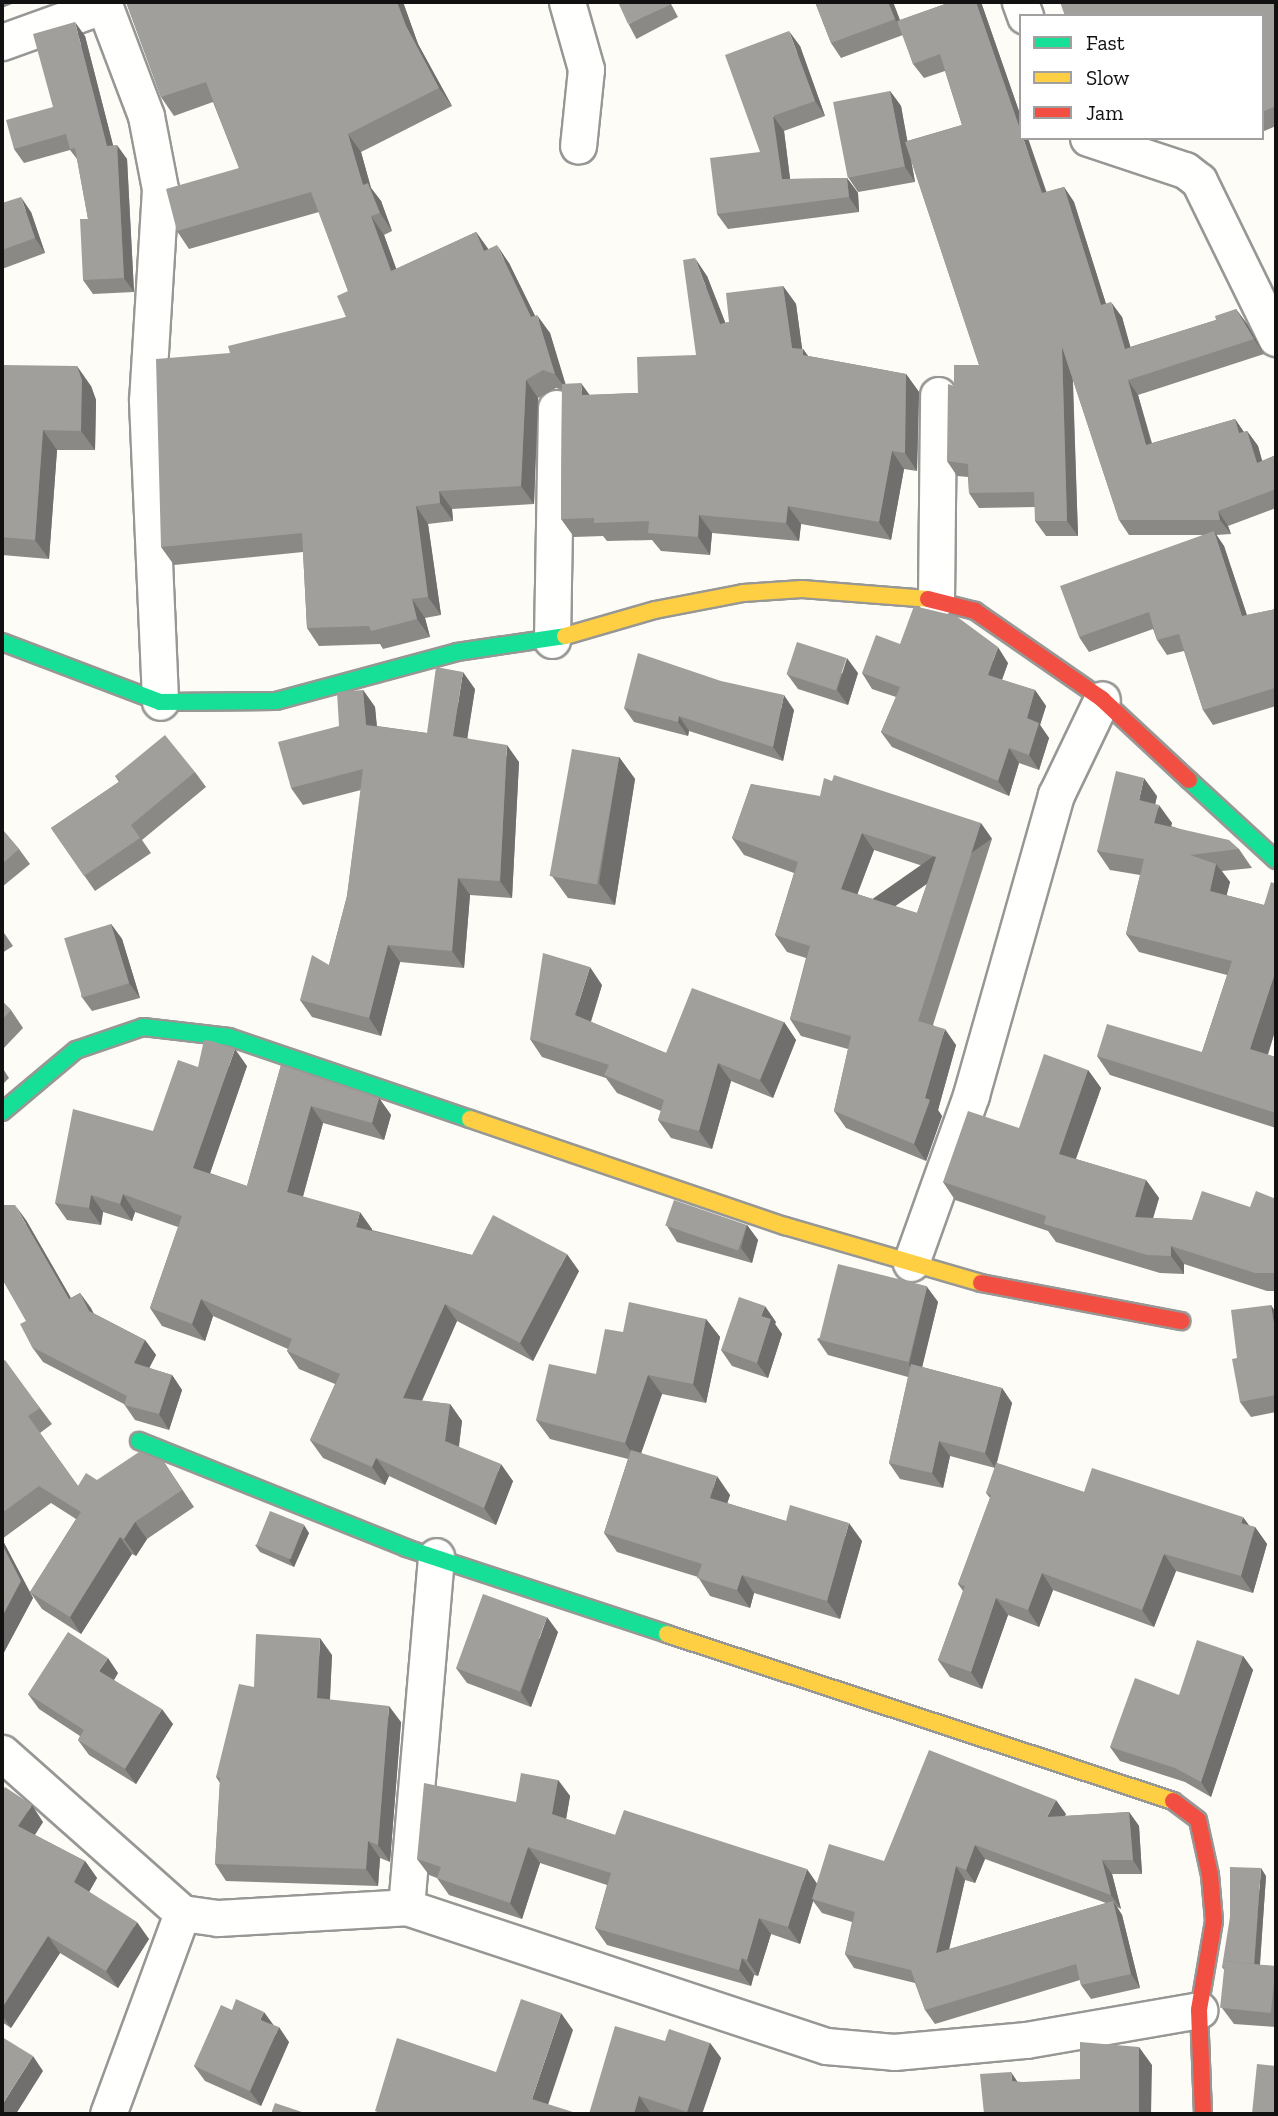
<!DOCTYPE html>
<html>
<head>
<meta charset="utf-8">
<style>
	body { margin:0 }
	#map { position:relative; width:1278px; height:2116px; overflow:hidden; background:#fdfcf7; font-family:"Zilla Slab",serif }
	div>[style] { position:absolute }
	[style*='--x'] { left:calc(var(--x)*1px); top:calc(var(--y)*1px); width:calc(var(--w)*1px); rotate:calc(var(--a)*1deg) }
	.roads { filter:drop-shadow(2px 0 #979795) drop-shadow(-2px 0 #979795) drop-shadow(0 2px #979795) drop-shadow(0 -2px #979795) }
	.street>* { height:35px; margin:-17.5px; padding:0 17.5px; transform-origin:17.5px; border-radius:17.5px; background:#fffffe }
	.fast>* { height:16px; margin:-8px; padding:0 8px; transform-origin:8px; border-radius:8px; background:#16e098 }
	.slow>* { height:16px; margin:-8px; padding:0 8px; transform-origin:8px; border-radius:8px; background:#ffcf43 }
	.jam>* { height:16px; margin:-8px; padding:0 8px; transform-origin:8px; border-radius:8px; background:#f24e42 }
	.wall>* { inset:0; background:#8a8986; transform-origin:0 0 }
	.shaded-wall>* { inset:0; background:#716f6d; transform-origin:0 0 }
	.building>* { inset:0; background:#a19f9c; transform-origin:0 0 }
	span { translate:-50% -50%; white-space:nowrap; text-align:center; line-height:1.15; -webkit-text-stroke:7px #fff; paint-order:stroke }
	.frame { position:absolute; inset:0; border:4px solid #111; pointer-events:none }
	.legend { position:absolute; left:1019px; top:14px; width:245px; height:126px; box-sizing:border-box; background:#fff; border:2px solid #a0a0a0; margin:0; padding:9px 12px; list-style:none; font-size:21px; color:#111 }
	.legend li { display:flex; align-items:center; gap:14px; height:35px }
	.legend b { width:35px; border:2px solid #a0a0a0 }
</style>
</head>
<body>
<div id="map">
	<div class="roads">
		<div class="street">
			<div style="--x:103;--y:2;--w:122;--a:69.3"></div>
			<div style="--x:146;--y:116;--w:74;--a:79.1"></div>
			<div style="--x:160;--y:189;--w:212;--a:93.5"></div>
			<div style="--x:147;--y:401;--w:301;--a:87.5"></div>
			<div style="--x:567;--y:2;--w:70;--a:74.2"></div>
			<div style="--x:586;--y:69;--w:77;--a:95.9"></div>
			<div style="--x:1020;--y:2;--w:15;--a:70"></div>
			<div style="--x:2;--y:42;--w:109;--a:-19.8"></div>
			<div style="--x:1088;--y:138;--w:102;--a:18.3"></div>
			<div style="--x:1185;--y:170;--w:18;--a:38"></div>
			<div style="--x:1199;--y:181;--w:175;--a:63.9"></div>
			<div style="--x:936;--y:600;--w:205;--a:-89.4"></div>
			<div style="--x:552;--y:640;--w:232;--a:-89"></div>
			<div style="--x:911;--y:1263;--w:178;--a:-70.3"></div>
			<div style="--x:971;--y:1095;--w:312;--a:-74.2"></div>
			<div style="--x:1056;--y:795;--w:106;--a:-64.4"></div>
			<div style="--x:2;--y:1753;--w:241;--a:41.6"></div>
			<div style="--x:182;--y:1913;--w:214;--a:110.2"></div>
			<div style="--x:406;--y:1907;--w:352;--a:-85.1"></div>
			<div style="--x:182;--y:1913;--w:36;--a:8"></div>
			<div style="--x:218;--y:1918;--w:188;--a:-3.3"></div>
			<div style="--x:406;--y:1907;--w:442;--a:18.3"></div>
			<div style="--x:826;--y:2046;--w:68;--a:5"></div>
			<div style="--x:894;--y:2052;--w:133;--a:-5.2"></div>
			<div style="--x:1026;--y:2040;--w:176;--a:-9.8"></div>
		</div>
		<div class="fast">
			<div style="--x:2;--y:642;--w:169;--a:20.8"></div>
			<div style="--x:160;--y:702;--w:116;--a:-0.5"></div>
			<div style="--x:276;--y:701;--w:188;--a:-15.1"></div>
			<div style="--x:457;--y:652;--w:109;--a:-8.4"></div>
			<div style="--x:1189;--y:780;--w:118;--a:42.6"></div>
			<div style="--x:2;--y:1112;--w:97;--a:-40"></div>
			<div style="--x:76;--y:1050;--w:71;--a:-18.9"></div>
			<div style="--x:143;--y:1027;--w:87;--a:6.6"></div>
			<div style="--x:229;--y:1037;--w:255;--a:18.8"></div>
			<div style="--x:139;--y:1441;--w:288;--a:21.8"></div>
			<div style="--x:406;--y:1548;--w:275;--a:18.2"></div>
		</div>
		<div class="slow">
			<div style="--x:565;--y:636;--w:94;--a:-16.1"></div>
			<div style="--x:655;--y:610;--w:90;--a:-10.9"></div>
			<div style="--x:743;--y:593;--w:59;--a:-3.9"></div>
			<div style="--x:802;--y:589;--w:126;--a:4.5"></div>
			<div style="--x:470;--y:1119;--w:333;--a:18.8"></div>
			<div style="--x:785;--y:1226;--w:204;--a:16.2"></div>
			<div style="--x:667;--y:1634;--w:533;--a:18.26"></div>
		</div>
		<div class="jam">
			<div style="--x:928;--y:599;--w:49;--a:14.3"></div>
			<div style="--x:975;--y:611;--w:155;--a:34.7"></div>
			<div style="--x:1102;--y:699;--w:119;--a:43"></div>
			<div style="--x:981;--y:1283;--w:204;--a:10.8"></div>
			<div style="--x:1173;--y:1801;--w:31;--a:37"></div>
			<div style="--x:1198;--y:1820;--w:56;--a:77.7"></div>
			<div style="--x:1210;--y:1875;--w:46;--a:85"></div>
			<div style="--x:1214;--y:1921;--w:90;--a:99.6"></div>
			<div style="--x:1199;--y:2010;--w:104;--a:87.8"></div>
		</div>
	</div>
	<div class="wall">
		<div style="clip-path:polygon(2px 2px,17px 2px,2px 8px)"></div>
		<div style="clip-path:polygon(126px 2px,403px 2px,418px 44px,452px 106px,361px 152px,371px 188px,381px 201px,392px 231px,384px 235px,396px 269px,476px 232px,488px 249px,509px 263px,535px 316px,550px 333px,565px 384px,590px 395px,638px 393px,696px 355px,707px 276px,725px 323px,729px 322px,783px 286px,796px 304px,802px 349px,803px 349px,808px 356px,906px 374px,919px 392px,917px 471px,904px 469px,891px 540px,801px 524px,799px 541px,712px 533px,710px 555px,661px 551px,652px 540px,607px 541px,603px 536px,574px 537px,561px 519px,562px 390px,556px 388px,538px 398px,534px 504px,452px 509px,453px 521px,428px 524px,441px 615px,425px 618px,430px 637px,383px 649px,380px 644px,319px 646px,307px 628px,303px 552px,174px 565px,161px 547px,230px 353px,346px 317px,348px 291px,319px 212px,189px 249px,177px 231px,239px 168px,213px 102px,174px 116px,161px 97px)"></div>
		<div style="left:670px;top:2px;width:17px;height:47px;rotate:62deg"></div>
		<div style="clip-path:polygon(815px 2px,893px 2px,900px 20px,948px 3px,981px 2px,1021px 117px,1021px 138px,1046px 192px,1064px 187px,1074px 202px,1106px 304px,1122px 317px,1130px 347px,1216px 320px,1236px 309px,1247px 324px,1264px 354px,1138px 395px,1152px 443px,1235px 419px,1244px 432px,1247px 431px,1258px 446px,1262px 461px,1276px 455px,1276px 508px,1228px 526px,1231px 534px,1216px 535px,1224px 546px,1247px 615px,1276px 609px,1276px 706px,1213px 725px,1203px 710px,1184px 651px,1167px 655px,1157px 640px,1153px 629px,1089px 652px,1079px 637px,1203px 535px,1129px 535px,1119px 520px,1073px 380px,1078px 536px,1046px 536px,1035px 521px,1035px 507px,979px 508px,969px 493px,968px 477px,957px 476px,947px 461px,954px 386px,979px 365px,911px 160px,915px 182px,858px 192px,848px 177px,890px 91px,901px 106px,907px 141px,962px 125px,945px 71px,924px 78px,913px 64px,903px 35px,841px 58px,831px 43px)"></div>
		<div style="clip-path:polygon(1276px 2px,1276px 126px,1262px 132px,1262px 16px)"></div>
		<div style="clip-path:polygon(85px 36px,113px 145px,127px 159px,134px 292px,93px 294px,83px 280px,88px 219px,77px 159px,70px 150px,24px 163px,14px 149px,53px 107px)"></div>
		<div style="clip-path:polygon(800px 46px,825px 116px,784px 131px,790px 179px,847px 178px,858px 193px,859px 212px,728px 229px,717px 214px,760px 152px)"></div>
		<div style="clip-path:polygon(2px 203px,31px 212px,45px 253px,2px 269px)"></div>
		<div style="clip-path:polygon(2px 365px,91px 386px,96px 400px,95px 450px,57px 450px,49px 559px,2px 555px)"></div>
		<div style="clip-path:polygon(900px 644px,1008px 663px,1002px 680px,1035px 690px,1046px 706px,1040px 725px,1049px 738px,1039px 770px,1019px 763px,1009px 796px,892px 747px,881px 732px,896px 697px,872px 689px,862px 673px)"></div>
		<div style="clip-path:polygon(858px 673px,848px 705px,798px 689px,787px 674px)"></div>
		<div style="clip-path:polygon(475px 689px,467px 738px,519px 762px,512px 898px,470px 895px,464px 968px,400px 962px,381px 1036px,312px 1017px,300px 1000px,329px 965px,347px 896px,361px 790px,303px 805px,291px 788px,339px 726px,363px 690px,375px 707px,377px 726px,427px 733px)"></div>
		<div style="clip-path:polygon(624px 708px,794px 710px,783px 761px,689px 731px,688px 736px,634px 722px)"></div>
		<div style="clip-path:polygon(619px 757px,635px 779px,615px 905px,568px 898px,552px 876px)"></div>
		<div style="clip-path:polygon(195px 772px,206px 787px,142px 840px,151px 853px,95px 891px,51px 828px,119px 782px,115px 776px)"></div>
		<div style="clip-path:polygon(evenodd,751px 784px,992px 839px,933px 1025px,956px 1045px,938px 1110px,942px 1116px,926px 1161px,846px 1128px,834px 1111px,848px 1049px,801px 1036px,790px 1019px,806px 958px,787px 952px,775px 935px,794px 873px,744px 855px,732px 838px,751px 784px,874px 850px,932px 869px,917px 913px,857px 894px,874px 850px)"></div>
		<div style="clip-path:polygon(1157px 796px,1155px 804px,1172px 823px,1171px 826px,1239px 849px,1252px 868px,1222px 871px,1230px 882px,1226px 895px,1264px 905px,1276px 884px,1276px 1028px,1268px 1055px,1276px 1057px,1276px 1128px,1110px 1075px,1097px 1056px,1202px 1052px,1227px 975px,1139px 952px,1126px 934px,1140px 875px,1110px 870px,1097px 851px)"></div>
		<div style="clip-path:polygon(2px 829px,19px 849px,30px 864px,2px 887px)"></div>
		<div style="clip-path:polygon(111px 924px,122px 939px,140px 998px,92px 1011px,81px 996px)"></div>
		<div style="clip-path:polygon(2px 930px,13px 946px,2px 953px)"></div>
		<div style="clip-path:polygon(602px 985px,591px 1022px,666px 1053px,784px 1022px,796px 1040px,773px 1098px,731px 1081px,712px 1149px,671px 1138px,658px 1120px,661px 1111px,617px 1093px,606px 1078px,542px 1057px,530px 1039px)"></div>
		<div style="clip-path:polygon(2px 1001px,11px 1010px,23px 1028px,2px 1050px)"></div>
		<div style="clip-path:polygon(281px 1065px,379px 1098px,391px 1115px,384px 1140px,323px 1123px,303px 1197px,372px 1229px,372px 1230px,472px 1255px,579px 1271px,533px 1361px,457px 1321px,422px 1401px,450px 1404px,462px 1421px,459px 1447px,513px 1481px,496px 1525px,389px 1476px,385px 1485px,323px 1458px,310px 1440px,335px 1384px,299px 1369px,287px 1351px,288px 1349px,213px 1316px,205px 1341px,162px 1326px,150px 1308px,178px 1227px,135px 1212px,132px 1221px,103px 1212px,101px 1225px,67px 1220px,55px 1203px,153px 1131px,198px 1067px,247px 1066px,210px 1173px,247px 1186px)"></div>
		<div style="clip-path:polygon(2px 1067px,9px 1078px,2px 1085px)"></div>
		<div style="clip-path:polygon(1088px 1070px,1101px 1088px,1076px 1159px,1146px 1180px,1159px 1198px,1153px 1218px,1192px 1220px,1250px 1207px,1276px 1199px,1276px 1291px,1267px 1291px,1184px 1264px,1184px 1274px,1160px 1273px,1056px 1242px,1048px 1231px,955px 1200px,943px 1182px,1019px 1128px)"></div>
		<div style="clip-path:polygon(26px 1220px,71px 1298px,80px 1293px,93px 1313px,145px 1340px,156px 1355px,149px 1368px,172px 1375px,182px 1390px,169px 1430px,135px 1420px,124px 1404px,43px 1362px,32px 1347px,26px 1321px)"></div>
		<div style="clip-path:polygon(747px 1225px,758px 1240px,752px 1263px,677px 1242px,667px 1226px)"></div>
		<div style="clip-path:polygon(927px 1287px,938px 1302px,922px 1367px,1002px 1388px,1012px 1403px,997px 1463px,1084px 1492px,1255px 1527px,1267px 1544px,1253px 1593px,1176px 1571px,1154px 1627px,1053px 1590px,1039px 1627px,1008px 1615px,982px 1689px,950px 1677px,938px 1660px,963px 1591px,958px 1584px,990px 1498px,986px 1493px,995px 1468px,950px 1456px,943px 1488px,900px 1479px,889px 1463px,908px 1377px,828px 1355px,817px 1339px)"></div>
		<div style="clip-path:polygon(1271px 1305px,1276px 1313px,1276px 1412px,1251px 1417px,1240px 1402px,1237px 1358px)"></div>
		<div style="clip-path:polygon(706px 1319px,720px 1337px,706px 1403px,662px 1394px,641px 1453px,730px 1495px,727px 1503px,786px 1521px,862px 1541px,840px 1619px,754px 1593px,750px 1608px,710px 1596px,698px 1577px,617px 1552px,604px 1533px,628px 1459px,550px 1439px,536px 1420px,596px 1374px,623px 1332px)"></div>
		<div style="clip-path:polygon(776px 1322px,775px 1324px,782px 1334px,768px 1378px,732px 1366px,721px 1350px)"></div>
		<div style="clip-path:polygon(2px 1362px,40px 1408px,52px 1424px,40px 1433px,78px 1486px,97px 1480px,164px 1462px,194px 1507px,147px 1539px,136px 1556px,132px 1554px,81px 1634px,42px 1609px,30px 1592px,76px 1519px,51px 1503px,2px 1539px,33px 1598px,2px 1656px)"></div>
		<div style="clip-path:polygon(309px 1533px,294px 1567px,260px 1552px,255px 1545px)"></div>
		<div style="clip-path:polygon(558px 1632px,531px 1707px,467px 1683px,456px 1668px)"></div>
		<div style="clip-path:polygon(332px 1655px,330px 1700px,401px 1722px,390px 1862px,380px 1858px,378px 1886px,226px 1881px,215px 1864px,220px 1783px,216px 1777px,254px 1687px)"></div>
		<div style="clip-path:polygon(1243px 1656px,1253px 1670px,1211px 1797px,1185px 1782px,1120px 1761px,1110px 1747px,1179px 1695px)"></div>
		<div style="clip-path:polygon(118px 1673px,114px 1680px,173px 1724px,136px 1784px,89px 1755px,78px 1740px,80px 1736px,39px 1709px,28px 1694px)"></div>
		<div style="clip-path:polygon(evenodd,558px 1780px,570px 1796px,566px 1819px,615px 1835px,817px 1884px,884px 1861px,1066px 1814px,1065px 1816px,1129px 1812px,1139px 1826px,1142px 1874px,1112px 1874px,1121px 1909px,1117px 1907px,1122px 1915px,1140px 1988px,1091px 1999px,1081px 1985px,1080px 1980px,935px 2024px,925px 2010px,915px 1983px,854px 1968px,845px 1954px,852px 1922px,822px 1913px,813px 1901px,800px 1944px,771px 1934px,758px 1976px,754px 1975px,751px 1986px,607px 1945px,595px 1928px,607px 1885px,540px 1863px,522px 1919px,449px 1895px,437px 1878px,429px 1875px,417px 1859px,516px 1802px,558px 1780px,985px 1859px,1106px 1903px,949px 1949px,965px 1880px,975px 1883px,985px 1859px)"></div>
		<div style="clip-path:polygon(2px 1792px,43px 1822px,35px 1835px,85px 1861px,97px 1878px,89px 1892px,149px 1939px,118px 1988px,60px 1953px,11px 2028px,2px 2022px)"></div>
		<div style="clip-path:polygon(1266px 1876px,1260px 1965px,1276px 1966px,1276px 2027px,1234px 2024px,1222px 2008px,1225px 1971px,1222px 1967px)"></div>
		<div style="clip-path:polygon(232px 2010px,289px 2042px,261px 2106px,205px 2081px,194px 2066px)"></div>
		<div style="clip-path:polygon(665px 2041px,710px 2043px,721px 2058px,702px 2114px,658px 2114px,650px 2112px,589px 2114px)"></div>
	</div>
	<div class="shaded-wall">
		<div style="clip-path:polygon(397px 2px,403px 2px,418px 44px,452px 106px,439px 88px,406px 26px)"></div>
		<div style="clip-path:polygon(888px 2px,893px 2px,905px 34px,895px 19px)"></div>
		<div style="clip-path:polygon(976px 2px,981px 2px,1021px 117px,1021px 132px)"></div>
		<div style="clip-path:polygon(75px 22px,85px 36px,117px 161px,107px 146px)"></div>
		<div style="clip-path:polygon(789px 31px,800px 46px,825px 116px,815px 101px)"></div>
		<div style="clip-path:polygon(890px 91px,901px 106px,915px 182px,905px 167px)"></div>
		<div style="clip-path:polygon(773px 116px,784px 131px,792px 194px,782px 179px)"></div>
		<div style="clip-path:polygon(348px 134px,361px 152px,371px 188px,381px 201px,392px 231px,380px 213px,363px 185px)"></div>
		<div style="clip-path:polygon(1023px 138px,1028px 138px,1052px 208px,1042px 193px)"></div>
		<div style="clip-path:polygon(117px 145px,127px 159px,134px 292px,124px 278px)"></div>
		<div style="clip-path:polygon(847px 178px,858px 193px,859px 212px,849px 197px)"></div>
		<div style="clip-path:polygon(1064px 187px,1074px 202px,1111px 320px,1101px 305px)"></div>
		<div style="clip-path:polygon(21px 197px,31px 212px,45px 253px,35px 238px)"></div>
		<div style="clip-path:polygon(371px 216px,384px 235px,404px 290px,391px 271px)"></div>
		<div style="clip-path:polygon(476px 232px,489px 250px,484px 251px)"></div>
		<div style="clip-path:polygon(497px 245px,509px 263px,542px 330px,537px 315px,550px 333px,568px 392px,555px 374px,531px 317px)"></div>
		<div style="clip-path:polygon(695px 258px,707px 276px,733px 342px,720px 324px)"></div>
		<div style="clip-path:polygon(783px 286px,796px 304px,803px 355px,803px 349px,816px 367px,792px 348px)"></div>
		<div style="clip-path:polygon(1111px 302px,1122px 317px,1135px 363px,1125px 349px)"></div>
		<div style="clip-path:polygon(1236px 309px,1247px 324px,1264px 354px,1254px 339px)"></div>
		<div style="clip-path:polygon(1062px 347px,1072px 362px,1078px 536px,1067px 521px)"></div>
		<div style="clip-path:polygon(77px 366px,91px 386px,96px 400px,95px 450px,81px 431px)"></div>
		<div style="clip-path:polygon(906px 374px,919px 392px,917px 471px,905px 453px)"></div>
		<div style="clip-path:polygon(526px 380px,538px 398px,534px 504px,521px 486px)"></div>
		<div style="clip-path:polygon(1128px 380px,1138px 395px,1156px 460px,1146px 445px)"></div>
		<div style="clip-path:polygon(581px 383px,594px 401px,582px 395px)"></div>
		<div style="clip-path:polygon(1235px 419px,1245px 434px,1239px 433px)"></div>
		<div style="clip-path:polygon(43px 430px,57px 450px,49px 559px,35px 540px)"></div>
		<div style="clip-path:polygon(1247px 431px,1258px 446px,1267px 478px,1257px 463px)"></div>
		<div style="clip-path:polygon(892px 451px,904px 469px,891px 540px,879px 522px)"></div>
		<div style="clip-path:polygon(439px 491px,452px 509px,453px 521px,440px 503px)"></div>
		<div style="clip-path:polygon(416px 506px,428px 524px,441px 615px,428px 597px)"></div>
		<div style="clip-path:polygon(788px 506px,801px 524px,799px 541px,786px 523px)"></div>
		<div style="clip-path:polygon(1218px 511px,1228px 526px,1231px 534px,1220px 520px)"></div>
		<div style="clip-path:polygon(699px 515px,712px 533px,710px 555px,698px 537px)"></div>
		<div style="clip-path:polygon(1214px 531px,1224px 546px,1252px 631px,1242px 616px)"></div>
		<div style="clip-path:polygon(412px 599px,425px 618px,430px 637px,417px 619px)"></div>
		<div style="clip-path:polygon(998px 647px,1008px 663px,998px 690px,988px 675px)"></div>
		<div style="clip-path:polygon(847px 658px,858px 673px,848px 705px,837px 690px)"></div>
		<div style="clip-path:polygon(463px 672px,475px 689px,465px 753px,453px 736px)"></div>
		<div style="clip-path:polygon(363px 690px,375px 707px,378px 742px,366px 725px)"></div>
		<div style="clip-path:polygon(1035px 690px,1046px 706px,1040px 725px,1049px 738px,1039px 770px,1029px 755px,1027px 718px)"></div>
		<div style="clip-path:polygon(784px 695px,794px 710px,783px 761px,773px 747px)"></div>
		<div style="clip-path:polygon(679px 716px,689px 731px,688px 736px,678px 722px)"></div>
		<div style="clip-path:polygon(507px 745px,519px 762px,512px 898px,500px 881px)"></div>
		<div style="clip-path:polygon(1009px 748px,1019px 763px,1009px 796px,998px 781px)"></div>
		<div style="clip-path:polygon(619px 757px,635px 779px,615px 905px,599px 883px)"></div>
		<div style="clip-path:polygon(1144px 778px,1157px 796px,1152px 819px,1139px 800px)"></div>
		<div style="clip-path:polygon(1159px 805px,1172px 823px,1167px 841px,1154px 823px)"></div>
		<div style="left:981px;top:823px;width:19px;height:208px;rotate:55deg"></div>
		<div style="clip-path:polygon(862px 833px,874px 850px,853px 906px,841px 889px)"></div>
		<div style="clip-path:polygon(1216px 864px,1230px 882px,1223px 910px,1210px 891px)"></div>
		<div style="clip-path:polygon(458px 878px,470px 895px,464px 968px,452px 951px)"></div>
		<div style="clip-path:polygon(111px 924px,122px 939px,140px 998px,129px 983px)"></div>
		<div style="clip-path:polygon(388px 945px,400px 962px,381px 1036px,369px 1018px)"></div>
		<div style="clip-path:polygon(590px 967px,602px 985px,587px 1033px,575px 1015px)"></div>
		<div style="clip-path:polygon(1276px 970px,1276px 1028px,1263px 1068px,1250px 1049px)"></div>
		<div style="clip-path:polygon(784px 1022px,796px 1040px,773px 1098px,760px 1080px)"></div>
		<div style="clip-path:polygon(945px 1029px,956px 1045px,938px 1110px,942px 1116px,926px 1161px,914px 1144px,925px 1098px)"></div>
		<div style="clip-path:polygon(235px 1049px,247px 1066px,206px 1185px,193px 1168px)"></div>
		<div style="clip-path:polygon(718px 1063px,731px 1081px,712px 1149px,699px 1131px)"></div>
		<div style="clip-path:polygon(1088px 1070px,1101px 1088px,1071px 1172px,1059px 1154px)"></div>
		<div style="clip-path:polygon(379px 1098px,391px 1115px,384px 1140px,372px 1123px)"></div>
		<div style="clip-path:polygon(311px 1106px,323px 1123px,299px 1210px,287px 1192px)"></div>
		<div style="clip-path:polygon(1146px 1180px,1159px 1198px,1148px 1235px,1135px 1217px)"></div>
		<div style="clip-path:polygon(123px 1194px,135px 1212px,132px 1221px,120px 1204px)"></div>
		<div style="clip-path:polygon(91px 1195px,103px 1212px,101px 1225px,89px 1208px)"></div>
		<div style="clip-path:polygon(15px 1205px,26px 1220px,80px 1314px,69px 1299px)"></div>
		<div style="clip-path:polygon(360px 1212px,372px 1229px,368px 1244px,356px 1227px)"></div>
		<div style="clip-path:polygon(747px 1225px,758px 1240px,752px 1263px,741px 1248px)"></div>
		<div style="clip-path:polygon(1171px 1246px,1184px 1264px,1184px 1274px,1171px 1256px)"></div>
		<div style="clip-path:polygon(567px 1254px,579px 1271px,533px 1361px,520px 1343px)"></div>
		<div style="clip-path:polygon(927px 1287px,938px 1302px,919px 1380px,909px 1365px)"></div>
		<div style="clip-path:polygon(80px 1293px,91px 1308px,100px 1326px,89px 1311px)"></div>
		<div style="clip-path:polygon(201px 1299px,213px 1316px,205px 1341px,192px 1324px)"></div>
		<div style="clip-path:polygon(445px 1304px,457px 1321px,415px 1416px,403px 1398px)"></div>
		<div style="clip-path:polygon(1271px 1305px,1276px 1313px,1276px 1336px)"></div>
		<div style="clip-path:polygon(765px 1306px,776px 1322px,775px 1324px,782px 1334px,768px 1378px,757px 1363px,761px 1316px)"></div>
		<div style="clip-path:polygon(706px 1319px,720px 1337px,706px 1403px,693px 1384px)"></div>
		<div style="clip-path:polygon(145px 1340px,156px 1355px,144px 1378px,134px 1363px)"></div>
		<div style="clip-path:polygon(172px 1375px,182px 1390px,169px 1430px,159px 1414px)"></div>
		<div style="clip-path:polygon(648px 1375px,662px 1394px,638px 1462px,625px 1443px)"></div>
		<div style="clip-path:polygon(1002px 1388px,1012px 1403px,995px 1468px,985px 1453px)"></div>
		<div style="clip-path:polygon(450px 1404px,462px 1421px,457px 1459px,445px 1441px)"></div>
		<div style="clip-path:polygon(939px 1441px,950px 1456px,943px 1488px,932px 1473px)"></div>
		<div style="clip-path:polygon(376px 1458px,389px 1476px,385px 1485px,372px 1467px)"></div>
		<div style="clip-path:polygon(501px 1464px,513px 1481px,496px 1525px,484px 1508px)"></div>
		<div style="clip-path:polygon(717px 1476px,730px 1495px,723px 1516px,710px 1498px)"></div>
		<div style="clip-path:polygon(1243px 1517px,1254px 1532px,1255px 1527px,1267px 1544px,1253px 1593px,1241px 1576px,1241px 1523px)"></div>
		<div style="clip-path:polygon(135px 1522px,147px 1539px,136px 1556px,124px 1539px)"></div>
		<div style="clip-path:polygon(849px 1523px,862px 1541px,840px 1619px,827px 1601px)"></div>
		<div style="clip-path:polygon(304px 1525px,309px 1533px,294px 1567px,289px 1560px)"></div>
		<div style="clip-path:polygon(120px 1537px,132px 1554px,81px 1634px,70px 1617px)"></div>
		<div style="clip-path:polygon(2px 1539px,33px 1598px,2px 1656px)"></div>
		<div style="clip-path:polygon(1164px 1554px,1176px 1571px,1154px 1627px,1142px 1610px)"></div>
		<div style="clip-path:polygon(1042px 1573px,1053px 1590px,1039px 1627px,1028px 1610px)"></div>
		<div style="clip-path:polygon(742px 1575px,754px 1593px,750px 1608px,737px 1590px)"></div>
		<div style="clip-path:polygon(996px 1598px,1008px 1615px,982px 1689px,971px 1672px)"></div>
		<div style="clip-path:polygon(547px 1617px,558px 1632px,531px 1707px,521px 1692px)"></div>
		<div style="clip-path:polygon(320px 1638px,332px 1655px,329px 1715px,317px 1698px)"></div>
		<div style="clip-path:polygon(1243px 1656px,1253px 1670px,1211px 1797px,1201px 1782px)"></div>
		<div style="clip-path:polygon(108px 1658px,118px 1673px,110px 1686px,99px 1671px)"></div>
		<div style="clip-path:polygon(389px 1706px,401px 1722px,390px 1862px,378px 1845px)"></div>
		<div style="clip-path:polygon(162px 1709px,173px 1724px,136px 1784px,125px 1769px)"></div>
		<div style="clip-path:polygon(558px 1780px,570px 1796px,564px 1831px,552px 1814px)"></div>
		<div style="clip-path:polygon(1056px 1800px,1066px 1814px,1057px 1830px,1047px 1817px)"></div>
		<div style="clip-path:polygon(32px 1805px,43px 1822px,29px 1843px,18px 1826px)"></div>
		<div style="clip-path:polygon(1129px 1812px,1139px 1826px,1142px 1874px,1133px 1860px)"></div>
		<div style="clip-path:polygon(368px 1841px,380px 1858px,378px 1886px,366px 1869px)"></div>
		<div style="clip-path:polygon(975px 1845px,985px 1859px,975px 1883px,966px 1870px)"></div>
		<div style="clip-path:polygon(528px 1847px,540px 1863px,522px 1919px,510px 1903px)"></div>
		<div style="clip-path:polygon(1102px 1860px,1112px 1874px,1121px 1909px,1111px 1895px)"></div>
		<div style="clip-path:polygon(85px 1861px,97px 1878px,85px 1899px,74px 1882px)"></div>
		<div style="clip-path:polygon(956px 1866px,965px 1880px,945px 1967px,936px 1953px)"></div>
		<div style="clip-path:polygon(1261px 1868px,1266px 1876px,1259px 1975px,1254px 1968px)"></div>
		<div style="clip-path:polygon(807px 1869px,818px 1885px,800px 1944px,788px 1927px)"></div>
		<div style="clip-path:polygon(1113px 1901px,1122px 1915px,1140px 1988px,1131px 1974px)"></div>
		<div style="clip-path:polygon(759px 1918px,771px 1934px,758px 1976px,747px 1960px)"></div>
		<div style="clip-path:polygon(137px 1922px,149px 1939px,118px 1988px,106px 1971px)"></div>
		<div style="clip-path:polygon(48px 1936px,60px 1953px,11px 2028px,2px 2015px,2px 2008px)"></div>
		<div style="clip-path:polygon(742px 1958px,754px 1975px,751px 1986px,739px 1970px)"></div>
		<div style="clip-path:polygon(264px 2012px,275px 2027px,260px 2020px)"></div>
		<div style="clip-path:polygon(561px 2013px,573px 2030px,545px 2114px,532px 2099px)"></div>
		<div style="clip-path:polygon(279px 2027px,289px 2042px,261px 2106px,250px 2091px)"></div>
		<div style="clip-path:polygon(710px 2043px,721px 2058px,702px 2114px,689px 2114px,687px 2112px)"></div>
		<div style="clip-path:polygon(1139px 2047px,1152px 2065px,1151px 2114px,1139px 2114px)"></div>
		<div style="clip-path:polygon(33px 2056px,43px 2071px,16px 2114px,2px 2114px,2px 2105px)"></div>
		<div style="clip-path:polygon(1011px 2072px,1023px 2090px,1012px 2081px)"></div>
		<div style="clip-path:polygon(639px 2096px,650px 2112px,649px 2114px,634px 2114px)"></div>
	</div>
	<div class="building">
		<div style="clip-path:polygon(126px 2px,397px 2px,406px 26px,439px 88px,348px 134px,363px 185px,368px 183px,380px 213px,371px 216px,391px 271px,476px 232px,484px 251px,497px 245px,531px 317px,537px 315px,555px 374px,543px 370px,526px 380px,521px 486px,439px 491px,440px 503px,416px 506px,428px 597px,412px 599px,417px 619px,371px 631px,369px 626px,307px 628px,302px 533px,161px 547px,156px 359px,230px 353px,228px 346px,346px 317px,337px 296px,348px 291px,311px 192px,177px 231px,166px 189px,239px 168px,206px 82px,161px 97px)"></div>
		<div style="clip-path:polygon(618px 2px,668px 2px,670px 5px,628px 24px)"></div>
		<div style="clip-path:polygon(815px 2px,888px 2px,895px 19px,831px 43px)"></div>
		<div style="clip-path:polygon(947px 2px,976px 2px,1021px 132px,1021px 138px,1023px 138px,1042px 193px,1064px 187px,1101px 305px,1111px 302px,1125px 349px,1216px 320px,1215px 316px,1236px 309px,1254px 339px,1128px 380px,1146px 445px,1235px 419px,1239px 433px,1247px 431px,1257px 463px,1276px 455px,1276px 489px,1218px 511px,1220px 520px,1119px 520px,1062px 347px,1067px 521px,1035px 521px,1034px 492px,969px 493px,968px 464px,947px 461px,948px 384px,954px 386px,954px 365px,979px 365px,905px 142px,962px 125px,940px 54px,913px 64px,897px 21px,948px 3px)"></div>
		<div style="clip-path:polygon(1060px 2px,1276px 2px,1276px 106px,1262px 112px,1262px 16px,1065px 16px)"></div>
		<div style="clip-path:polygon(75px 22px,107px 146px,117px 145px,124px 278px,83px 280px,80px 219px,88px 219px,75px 148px,70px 149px,66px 134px,14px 149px,6px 120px,53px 107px,33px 34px)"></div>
		<div style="clip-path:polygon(789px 31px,815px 101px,773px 116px,782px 179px,847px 178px,849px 197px,717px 214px,710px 158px,760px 152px,725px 55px)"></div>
		<div style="left:890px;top:91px;width:77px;height:58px;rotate:79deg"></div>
		<div style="clip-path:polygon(21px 197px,35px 238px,2px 250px,2px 203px)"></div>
		<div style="clip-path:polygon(695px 258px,720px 324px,729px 322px,726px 293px,783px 286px,792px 348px,803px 349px,803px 355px,906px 374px,905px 453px,892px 451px,879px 522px,788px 506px,786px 523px,699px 515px,698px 537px,648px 533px,649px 521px,594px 523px,594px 518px,561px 519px,562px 384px,581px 383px,582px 395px,638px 393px,637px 357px,696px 355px,683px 260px)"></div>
		<div style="clip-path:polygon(2px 365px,77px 366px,82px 380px,81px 431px,43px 430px,35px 540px,2px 537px)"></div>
		<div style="clip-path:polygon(1214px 531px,1242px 616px,1276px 609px,1276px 693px,1275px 688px,1203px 710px,1179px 634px,1157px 640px,1149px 612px,1079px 637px,1060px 586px)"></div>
		<div style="clip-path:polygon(914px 606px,956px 616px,998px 647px,988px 675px,1035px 690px,1027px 718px,1039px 723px,1029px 755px,1009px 748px,998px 781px,881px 732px,900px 687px,862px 673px,876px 635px,900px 644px)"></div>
		<div style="left:797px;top:642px;width:52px;height:34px;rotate:18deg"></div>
		<div style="clip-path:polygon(638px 653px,721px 681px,784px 695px,773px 747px,679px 716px,678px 722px,624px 708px)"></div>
		<div style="clip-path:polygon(436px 667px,463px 672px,453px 736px,507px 745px,500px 881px,458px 878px,452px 951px,388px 945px,369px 1018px,300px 1000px,312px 955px,329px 965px,347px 896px,363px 769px,291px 788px,278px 742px,339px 726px,337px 692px,363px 690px,366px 725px,427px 733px)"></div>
		<div style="clip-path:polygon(165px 735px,195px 772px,131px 825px,140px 838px,84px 876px,51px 828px,120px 781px,115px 776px)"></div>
		<div style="left:572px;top:749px;width:48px;height:129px;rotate:10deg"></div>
		<div style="clip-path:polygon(1116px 771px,1144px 778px,1139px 800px,1159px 805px,1154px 823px,1229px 840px,1239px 849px,1190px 855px,1216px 864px,1210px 891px,1264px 905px,1271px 882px,1276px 884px,1276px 970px,1250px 1049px,1276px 1057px,1276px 1113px,1097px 1056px,1107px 1024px,1202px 1052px,1232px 961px,1126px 934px,1144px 859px,1097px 851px)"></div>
		<div style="clip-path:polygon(evenodd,834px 775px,981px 823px,918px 1021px,945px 1029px,925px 1098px,930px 1100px,914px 1144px,834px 1111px,851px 1036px,790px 1019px,810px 946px,775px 935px,798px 862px,732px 838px,751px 784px,820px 796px,824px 778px,832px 781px,834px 775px,862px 833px,936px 857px,917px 913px,841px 889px,862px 833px)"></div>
		<div style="clip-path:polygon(2px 829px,19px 849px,2px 864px)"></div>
		<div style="left:111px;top:924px;width:62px;height:49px;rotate:73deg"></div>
		<div style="clip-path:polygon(543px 953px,590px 967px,575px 1015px,666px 1053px,692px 988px,784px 1022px,760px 1080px,718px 1063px,699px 1131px,658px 1120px,664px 1100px,604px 1075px,609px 1065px,530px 1039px)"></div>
		<div style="clip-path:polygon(2px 1001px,11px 1010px,2px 1020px)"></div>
		<div style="clip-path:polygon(204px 1040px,212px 1041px,235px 1049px,193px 1168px,247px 1186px,281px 1065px,379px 1098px,372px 1123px,311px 1106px,287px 1192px,360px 1212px,356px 1227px,472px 1255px,493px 1215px,567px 1254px,520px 1343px,445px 1304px,403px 1398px,450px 1404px,445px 1441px,501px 1464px,484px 1508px,376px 1458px,372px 1467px,310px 1440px,340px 1374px,287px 1351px,292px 1339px,201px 1299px,192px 1324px,150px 1308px,182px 1216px,123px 1194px,120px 1204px,91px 1195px,89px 1208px,55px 1203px,73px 1109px,153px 1131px,178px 1060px,198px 1067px)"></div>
		<div style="clip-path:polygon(1044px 1054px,1088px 1070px,1059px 1154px,1146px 1180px,1135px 1217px,1192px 1220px,1202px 1191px,1250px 1207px,1256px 1191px,1276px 1199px,1276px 1273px,1255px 1273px,1171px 1246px,1171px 1256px,1147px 1255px,1044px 1224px,1046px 1216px,943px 1182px,968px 1111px,1019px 1128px)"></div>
		<div style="left:674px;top:1200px;width:77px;height:27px;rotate:19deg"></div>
		<div style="clip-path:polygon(4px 1205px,15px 1205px,69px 1299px,80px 1293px,89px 1311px,145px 1340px,134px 1363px,172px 1375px,159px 1414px,124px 1405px,127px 1396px,32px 1347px,20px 1324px,26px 1321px,2px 1279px,2px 1206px)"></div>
		<div style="left:838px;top:1264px;width:92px;height:78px;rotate:14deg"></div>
		<div style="clip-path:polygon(739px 1297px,765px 1306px,761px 1316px,771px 1319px,757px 1363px,721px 1350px)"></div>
		<div style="clip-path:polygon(629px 1302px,706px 1319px,693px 1384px,648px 1375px,625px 1443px,536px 1420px,549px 1364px,596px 1374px,605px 1329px,623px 1332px)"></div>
		<div style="clip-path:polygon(1271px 1305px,1276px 1336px,1276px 1395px,1240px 1402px,1232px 1359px,1237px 1358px,1231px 1310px)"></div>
		<div style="clip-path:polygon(5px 1360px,40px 1408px,28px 1416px,78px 1486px,86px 1473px,97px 1480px,139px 1452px,164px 1462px,182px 1490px,135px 1522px,124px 1539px,120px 1537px,70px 1617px,30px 1592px,81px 1512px,39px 1486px,2px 1513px,2px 1362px)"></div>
		<div style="clip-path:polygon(911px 1364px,1002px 1388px,985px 1453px,939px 1441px,932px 1473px,889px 1463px)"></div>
		<div style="clip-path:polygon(631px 1450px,717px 1476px,710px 1498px,786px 1521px,790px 1505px,849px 1523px,827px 1601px,742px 1575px,737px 1590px,697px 1578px,702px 1564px,604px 1533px)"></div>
		<div style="clip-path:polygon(996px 1463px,1084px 1492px,1092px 1468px,1243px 1517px,1241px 1523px,1255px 1527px,1241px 1576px,1164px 1554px,1142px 1610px,1042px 1573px,1028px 1610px,996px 1598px,971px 1672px,938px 1660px,965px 1586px,958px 1584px,991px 1495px,986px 1493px)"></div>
		<div style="left:270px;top:1511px;width:37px;height:37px;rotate:22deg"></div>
		<div style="clip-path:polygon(2px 1544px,21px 1581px,2px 1617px)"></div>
		<div style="left:483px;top:1594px;width:68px;height:79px;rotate:20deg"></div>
		<div style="clip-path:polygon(68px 1632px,108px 1658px,99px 1671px,162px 1709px,125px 1769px,78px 1740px,84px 1730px,28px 1694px)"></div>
		<div style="clip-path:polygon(256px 1634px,320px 1638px,317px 1698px,389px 1706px,378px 1845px,368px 1841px,366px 1869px,215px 1864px,220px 1778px,216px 1777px,239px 1684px,254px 1687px)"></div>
		<div style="clip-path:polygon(1197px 1640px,1243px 1656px,1201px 1782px,1175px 1768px,1110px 1747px,1135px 1678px,1179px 1695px)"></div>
		<div style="clip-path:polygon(929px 1750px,1056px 1800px,1047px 1817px,1129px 1812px,1133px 1860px,1102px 1860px,1111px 1895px,975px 1845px,966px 1870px,956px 1866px,936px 1953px,1113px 1901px,1131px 1974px,1081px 1985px,1076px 1964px,925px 2010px,911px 1970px,845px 1954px,855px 1912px,812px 1899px,829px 1844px,884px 1861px)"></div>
		<div style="clip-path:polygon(521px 1773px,558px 1780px,552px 1814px,615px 1835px,624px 1810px,807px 1869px,788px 1927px,759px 1918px,747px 1960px,742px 1958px,739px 1970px,595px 1928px,611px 1873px,528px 1847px,510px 1903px,437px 1878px,441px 1867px,417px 1859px,424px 1783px,516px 1802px)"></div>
		<div style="clip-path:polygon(5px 1787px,32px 1805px,18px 1826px,85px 1861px,74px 1882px,137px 1922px,106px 1971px,48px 1936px,2px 2008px,2px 1792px)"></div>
		<div style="clip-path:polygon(1230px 1867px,1261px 1868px,1254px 1964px,1225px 1961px,1225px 1967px,1222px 1967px,1230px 1917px)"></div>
		<div style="left:1225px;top:1961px;width:51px;height:47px;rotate:6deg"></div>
		<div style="clip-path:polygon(236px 1999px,264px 2012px,260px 2020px,279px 2027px,250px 2091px,194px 2066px,221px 2005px,232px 2010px)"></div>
		<div style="clip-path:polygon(521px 1999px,561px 2013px,532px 2099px,576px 2113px,576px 2114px,383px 2114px,375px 2111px,397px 2038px,496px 2072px)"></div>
		<div style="clip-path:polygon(615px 2026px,665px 2041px,669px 2029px,710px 2043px,687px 2112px,639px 2096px,634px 2114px,589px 2114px)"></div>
		<div style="clip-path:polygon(2px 2037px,33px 2056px,2px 2105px)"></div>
		<div style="clip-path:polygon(1080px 2042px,1139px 2047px,1139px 2114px,984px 2114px,980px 2074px,1011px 2072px,1012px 2081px,1023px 2082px,1080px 2079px)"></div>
		<div style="clip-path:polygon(1257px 2064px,1276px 2066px,1276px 2114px,1252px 2114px)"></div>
		<div style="clip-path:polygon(275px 2103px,308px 2114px,271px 2114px)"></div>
		<div style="left:889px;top:2112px;width:34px;height:2px"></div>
	</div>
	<div class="frame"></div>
	<ul class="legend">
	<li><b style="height:9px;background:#16e098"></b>Fast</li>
	<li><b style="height:9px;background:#ffcf43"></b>Slow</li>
	<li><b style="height:9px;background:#f24e42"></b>Jam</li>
	</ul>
</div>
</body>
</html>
